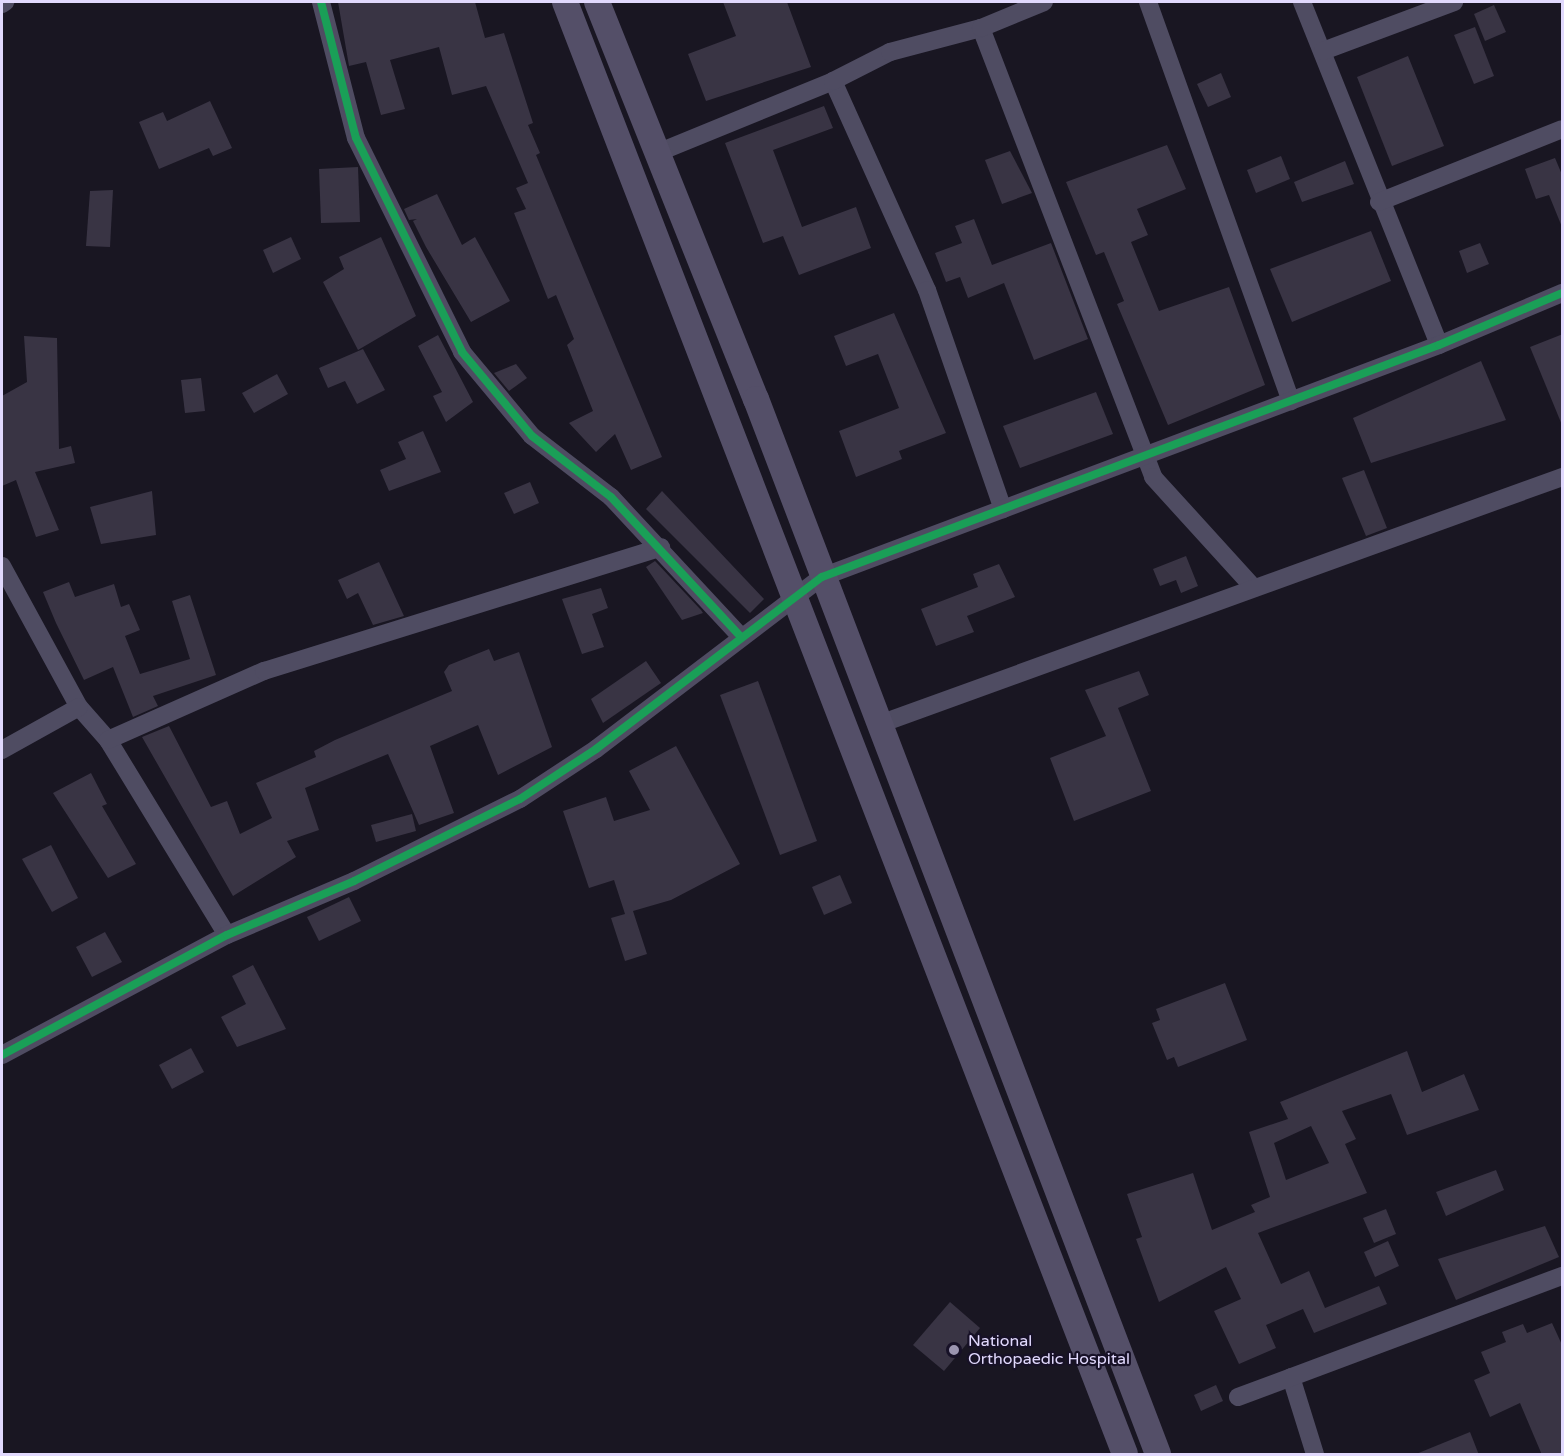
<!DOCTYPE html>
<style>
body{margin:0}
#map{position:relative;width:1564px;height:1456px;overflow:hidden;background:#191622;font-family:"Varela Round",sans-serif}
div>[style]{position:absolute}
[style*='--x']{left:calc(var(--x)*1px);top:calc(var(--y)*1px);width:calc(var(--w)*1px);rotate:calc(var(--a)*1deg)}
.building>*{inset:0;background:#393444}
.minor>*{height:18px;margin:-9px;padding:0 9px;transform-origin:9px;border-radius:9px;background:#4f4c62}
.secondary>*{height:26px;margin:-13px;padding:0 13px;transform-origin:13px;border-radius:13px;background:#544f68}
.cycleway>*{height:8px;margin:-4px;padding:0 4px;transform-origin:4px;border-radius:4px;background:#1a9f57}
.dots>*{width:16px;height:16px;translate:-50% -50%;box-sizing:border-box;border:3px solid #171127;border-radius:50%}
span{translate:-50% -50%;white-space:nowrap;text-align:center;line-height:1.15;-webkit-text-stroke:4.5px #171127;paint-order:stroke}
.poi-label{font-size:16px;color:#e1d9fd}
.left{translate:0 -50%;text-align:left}
.frame{position:absolute;inset:0;border:3px solid #e1d9fd;pointer-events:none}
</style>
<div id="map">
<div class="building">
<div style="clip-path:polygon(338px 2px,475px 2px,485px 38px,504px 33px,533px 123px,528px 125px,540px 153px,536px 155px,662px 457px,631px 470px,615px 434px,596px 452px,569px 423px,593px 411px,567px 345px,574px 339px,556px 295px,548px 299px,514px 213px,526px 209px,516px 188px,528px 183px,486px 86px,452px 95px,439px 47px,390px 60px,405px 109px,381px 115px,366px 62px,349px 66px)"></div>
<div style="clip-path:polygon(723px 2px,787px 2px,811px 67px,706px 101px,688px 54px,736px 36px)"></div>
<div style="clip-path:polygon(1494px 5px,1506px 32px,1485px 41px,1474px 14px)"></div>
<div style="clip-path:polygon(1475px 27px,1494px 76px,1474px 84px,1454px 35px)"></div>
<div style="clip-path:polygon(1408px 56px,1444px 146px,1392px 166px,1357px 77px)"></div>
<div style="clip-path:polygon(1221px 73px,1231px 97px,1208px 107px,1197px 84px)"></div>
<div style="clip-path:polygon(210px 101px,232px 148px,213px 156px,209px 148px,159px 169px,139px 122px,163px 112px,167px 121px)"></div>
<div style="clip-path:polygon(824px 106px,833px 128px,773px 150px,802px 227px,856px 207px,871px 248px,799px 275px,783px 236px,763px 243px,725px 143px)"></div>
<div style="clip-path:polygon(1167px 145px,1186px 189px,1137px 209px,1148px 235px,1131px 242px,1159px 311px,1229px 287px,1265px 385px,1168px 425px,1117px 304px,1124px 301px,1104px 252px,1096px 255px,1066px 182px)"></div>
<div style="clip-path:polygon(1010px 151px,1032px 193px,1002px 204px,985px 160px)"></div>
<div style="clip-path:polygon(1281px 156px,1290px 179px,1256px 193px,1247px 170px)"></div>
<div style="clip-path:polygon(1555px 158px,1563px 177px,1562px 227px,1549px 195px,1536px 199px,1525px 169px)"></div>
<div style="clip-path:polygon(1345px 161px,1354px 184px,1302px 202px,1294px 182px)"></div>
<div style="clip-path:polygon(358px 167px,360px 222px,321px 223px,319px 169px)"></div>
<div style="clip-path:polygon(113px 190px,110px 247px,86px 246px,90px 191px)"></div>
<div style="clip-path:polygon(437px 194px,462px 245px,475px 237px,510px 301px,471px 322px,426px 247px,413px 221px,417px 219px,409px 220px,404px 209px)"></div>
<div style="clip-path:polygon(974px 219px,992px 265px,1051px 243px,1088px 339px,1034px 360px,1004px 283px,968px 298px,960px 277px,946px 282px,935px 253px,962px 243px,955px 226px)"></div>
<div style="clip-path:polygon(1371px 231px,1391px 281px,1292px 322px,1270px 269px)"></div>
<div style="clip-path:polygon(291px 237px,301px 259px,273px 273px,263px 250px)"></div>
<div style="clip-path:polygon(381px 237px,416px 316px,358px 350px,323px 282px,344px 269px,339px 257px)"></div>
<div style="clip-path:polygon(1480px 243px,1489px 264px,1467px 273px,1459px 251px)"></div>
<div style="clip-path:polygon(894px 313px,946px 433px,899px 451px,902px 459px,856px 477px,839px 431px,899px 408px,878px 354px,846px 366px,834px 336px)"></div>
<div style="clip-path:polygon(1563px 334px,1563px 425px,1562px 425px,1530px 347px)"></div>
<div style="clip-path:polygon(438px 335px,473px 402px,446px 422px,433px 396px,442px 392px,418px 346px)"></div>
<div style="clip-path:polygon(24px 336px,57px 338px,59px 449px,71px 446px,75px 463px,35px 472px,59px 530px,36px 537px,16px 480px,2px 486px,2px 396px,27px 382px)"></div>
<div style="clip-path:polygon(363px 349px,385px 390px,357px 404px,345px 381px,328px 388px,319px 368px)"></div>
<div style="clip-path:polygon(1481px 361px,1506px 420px,1371px 463px,1353px 418px)"></div>
<div style="clip-path:polygon(516px 364px,527px 378px,509px 391px,494px 373px)"></div>
<div style="clip-path:polygon(277px 374px,288px 394px,254px 413px,242px 393px)"></div>
<div style="clip-path:polygon(201px 378px,205px 411px,185px 413px,181px 380px)"></div>
<div style="clip-path:polygon(1096px 392px,1113px 434px,1020px 468px,1003px 426px)"></div>
<div style="clip-path:polygon(423px 431px,441px 472px,389px 491px,380px 470px,406px 459px,398px 442px)"></div>
<div style="clip-path:polygon(1364px 470px,1387px 528px,1366px 536px,1342px 478px)"></div>
<div style="clip-path:polygon(530px 482px,539px 503px,514px 514px,504px 493px)"></div>
<div style="clip-path:polygon(152px 491px,156px 535px,101px 544px,90px 507px)"></div>
<div style="clip-path:polygon(662px 491px,764px 599px,750px 613px,646px 509px)"></div>
<div style="clip-path:polygon(1186px 556px,1198px 586px,1181px 593px,1176px 580px,1160px 586px,1153px 569px)"></div>
<div style="clip-path:polygon(655px 561px,701px 610px,703px 613px,682px 620px,646px 567px)"></div>
<div style="clip-path:polygon(379px 562px,404px 616px,373px 625px,358px 593px,347px 599px,338px 580px)"></div>
<div style="clip-path:polygon(999px 564px,1015px 597px,967px 616px,974px 632px,936px 646px,921px 609px,978px 587px,973px 574px)"></div>
<div style="clip-path:polygon(69px 582px,75px 597px,114px 584px,121px 607px,129px 604px,140px 630px,125px 636px,140px 674px,190px 659px,172px 601px,190px 595px,216px 675px,153px 696px,158px 706px,133px 717px,113px 667px,84px 680px,56px 623px,43px 592px)"></div>
<div style="clip-path:polygon(601px 588px,608px 608px,592px 614px,604px 647px,582px 654px,562px 599px)"></div>
<div style="clip-path:polygon(489px 649px,494px 661px,519px 652px,552px 747px,498px 775px,478px 725px,430px 746px,454px 813px,419px 825px,388px 754px,305px 788px,319px 830px,287px 841px,296px 857px,233px 896px,142px 737px,169px 726px,211px 807px,227px 801px,240px 834px,272px 818px,256px 783px,316px 757px,314px 751px,335px 740px,452px 691px,444px 672px,449px 665px)"></div>
<div style="clip-path:polygon(646px 661px,661px 683px,603px 723px,591px 699px)"></div>
<div style="clip-path:polygon(1139px 671px,1149px 695px,1118px 708px,1151px 791px,1074px 821px,1050px 758px,1106px 736px,1085px 690px)"></div>
<div style="clip-path:polygon(758px 681px,817px 841px,780px 855px,720px 695px)"></div>
<div style="clip-path:polygon(676px 746px,740px 864px,671px 900px,633px 911px,647px 954px,625px 961px,611px 918px,625px 914px,614px 880px,589px 888px,563px 811px,606px 797px,614px 821px,650px 810px,629px 771px)"></div>
<div style="clip-path:polygon(91px 773px,107px 804px,102px 806px,136px 864px,108px 878px,53px 793px)"></div>
<div style="clip-path:polygon(412px 814px,416px 831px,376px 842px,371px 825px)"></div>
<div style="clip-path:polygon(51px 845px,78px 898px,52px 912px,22px 859px)"></div>
<div style="clip-path:polygon(840px 875px,852px 903px,824px 915px,812px 887px)"></div>
<div style="clip-path:polygon(349px 897px,361px 921px,319px 941px,307px 917px)"></div>
<div style="clip-path:polygon(105px 932px,122px 962px,92px 977px,76px 947px)"></div>
<div style="clip-path:polygon(253px 965px,286px 1029px,237px 1047px,221px 1017px,246px 1004px,232px 976px)"></div>
<div style="clip-path:polygon(1225px 983px,1247px 1040px,1178px 1067px,1174px 1057px,1167px 1060px,1152px 1023px,1160px 1020px,1156px 1009px)"></div>
<div style="clip-path:polygon(191px 1048px,204px 1072px,172px 1089px,159px 1065px)"></div>
<div style="clip-path:polygon(evenodd,1407px 1051px,1422px 1092px,1464px 1074px,1479px 1110px,1407px 1135px,1391px 1094px,1342px 1111px,1356px 1139px,1345px 1144px,1367px 1193px,1258px 1233px,1281px 1284px,1309px 1271px,1325px 1308px,1379px 1286px,1387px 1304px,1314px 1333px,1303px 1309px,1266px 1325px,1276px 1348px,1239px 1364px,1214px 1311px,1241px 1299px,1226px 1267px,1159px 1302px,1136px 1239px,1142px 1237px,1127px 1194px,1193px 1173px,1212px 1230px,1255px 1212px,1251px 1205px,1270px 1197px,1249px 1132px,1288px 1119px,1280px 1102px,1407px 1051px,1311px 1126px,1329px 1163px,1286px 1180px,1274px 1143px,1311px 1126px)"></div>
<div style="clip-path:polygon(1496px 1170px,1504px 1190px,1446px 1216px,1436px 1192px)"></div>
<div style="clip-path:polygon(1386px 1209px,1396px 1234px,1374px 1243px,1363px 1218px)"></div>
<div style="clip-path:polygon(1545px 1226px,1559px 1257px,1456px 1300px,1438px 1259px)"></div>
<div style="clip-path:polygon(1388px 1241px,1399px 1266px,1375px 1277px,1364px 1252px)"></div>
<div style="clip-path:polygon(950px 1302px,980px 1328px,944px 1371px,913px 1345px)"></div>
<div style="clip-path:polygon(1552px 1323px,1563px 1347px,1563px 1455px,1542px 1455px,1520px 1403px,1490px 1417px,1474px 1380px,1490px 1373px,1481px 1352px,1506px 1342px,1502px 1332px,1523px 1324px,1527px 1333px)"></div>
<div style="clip-path:polygon(1216px 1385px,1223px 1401px,1201px 1411px,1194px 1395px)"></div>
<div style="clip-path:polygon(1470px 1432px,1479px 1455px,1416px 1455px,1416px 1454px)"></div>
</div>
<div class="minor">
<div style="--x:321;--y:2;--w:140;--a:75.6"></div>
<div style="--x:356;--y:138;--w:239;--a:63.6"></div>
<div style="--x:462;--y:352;--w:109;--a:50.2"></div>
<div style="--x:532;--y:436;--w:100;--a:37.7"></div>
<div style="--x:611;--y:497;--w:191;--a:47.1"></div>
<div style="--x:1148;--y:2;--w:424;--a:70.3"></div>
<div style="--x:1302;--y:2;--w:369;--a:68.2"></div>
<div style="--x:2;--y:4;--w:4;--a:-34"></div>
<div style="--x:981;--y:28;--w:481;--a:69"></div>
<div style="--x:1153;--y:477;--w:150;--a:47.7"></div>
<div style="--x:1323;--y:51;--w:140;--a:-20.5"></div>
<div style="--x:833;--y:81;--w:229;--a:65.8"></div>
<div style="--x:927;--y:290;--w:232;--a:70.9"></div>
<div style="--x:657;--y:153;--w:190;--a:-22.2"></div>
<div style="--x:833;--y:81;--w:64;--a:-27"></div>
<div style="--x:890;--y:52;--w:94;--a:-14.8"></div>
<div style="--x:981;--y:28;--w:68;--a:-22.4"></div>
<div style="--x:1379;--y:202;--w:197;--a:-21.7"></div>
<div style="--x:2;--y:566;--w:161;--a:61.4"></div>
<div style="--x:79;--y:707;--w:44;--a:48.7"></div>
<div style="--x:108;--y:740;--w:228;--a:58.6"></div>
<div style="--x:877;--y:725;--w:729;--a:-19.9"></div>
<div style="--x:108;--y:740;--w:171;--a:-23.9"></div>
<div style="--x:264;--y:671;--w:416;--a:-17.3"></div>
<div style="--x:2;--y:750;--w:88;--a:-29.2"></div>
<div style="--x:2;--y:1055;--w:255;--a:-28.1"></div>
<div style="--x:227;--y:935;--w:138;--a:-23"></div>
<div style="--x:354;--y:881;--w:185;--a:-26.3"></div>
<div style="--x:520;--y:799;--w:91;--a:-33.3"></div>
<div style="--x:596;--y:749;--w:284;--a:-37.3"></div>
<div style="--x:822;--y:577;--w:659;--a:-20.61"></div>
<div style="--x:1439;--y:345;--w:134;--a:-22.9"></div>
<div style="--x:1291;--y:1377;--w:81;--a:72.7"></div>
<div style="--x:1238;--y:1397;--w:346;--a:-20.5"></div>
</div>
<div class="secondary">
<div style="--x:565;--y:2;--w:1556;--a:68.91"></div>
<div style="--x:597;--y:2;--w:428;--a:68.2"></div>
<div style="--x:756;--y:399;--w:1129;--a:69.14"></div>
</div>
<div class="cycleway">
<div style="--x:321;--y:2;--w:140;--a:75.6"></div>
<div style="--x:356;--y:138;--w:239;--a:63.6"></div>
<div style="--x:462;--y:352;--w:109;--a:50.2"></div>
<div style="--x:532;--y:436;--w:100;--a:37.7"></div>
<div style="--x:611;--y:497;--w:191;--a:47.1"></div>
<div style="--x:2;--y:1055;--w:255;--a:-28.1"></div>
<div style="--x:227;--y:935;--w:138;--a:-23"></div>
<div style="--x:354;--y:881;--w:185;--a:-26.3"></div>
<div style="--x:520;--y:799;--w:91;--a:-33.3"></div>
<div style="--x:596;--y:749;--w:284;--a:-37.3"></div>
<div style="--x:822;--y:577;--w:659;--a:-20.61"></div>
<div style="--x:1439;--y:345;--w:134;--a:-22.9"></div>
</div>
<div class="dots">
<div style="left:954px;top:1350px;background:#9b95b0"></div>
</div>
<div class="poi-label">
<span class="left" style="left:968px;top:1350px">National<br>Orthopaedic Hospital</span>
</div>
<div class="frame"></div>
</div>
